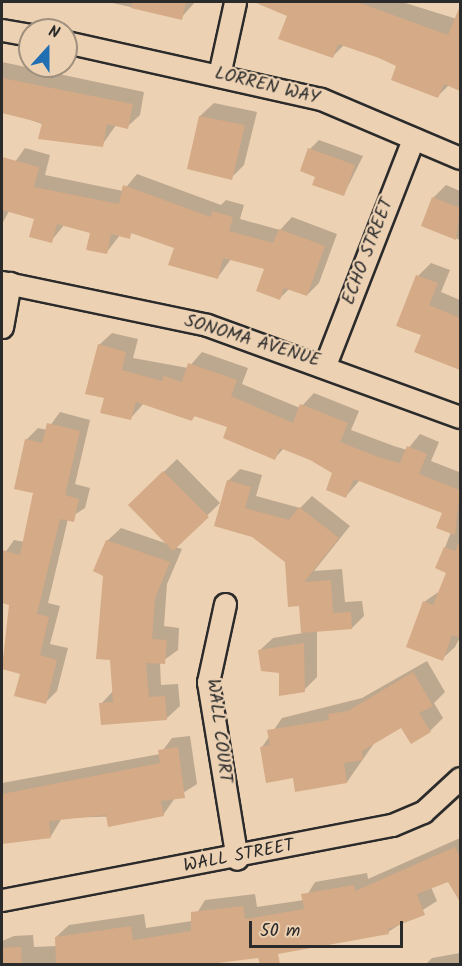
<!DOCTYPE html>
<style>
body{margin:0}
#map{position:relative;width:462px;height:966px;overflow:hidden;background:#ecd1b3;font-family:Kalam,sans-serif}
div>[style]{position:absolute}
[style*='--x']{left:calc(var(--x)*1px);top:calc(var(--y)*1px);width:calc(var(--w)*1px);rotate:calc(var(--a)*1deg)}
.shadow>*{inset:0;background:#0003}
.building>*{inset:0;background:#d5aa86}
.roads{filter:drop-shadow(2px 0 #2b2b2b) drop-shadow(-2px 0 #2b2b2b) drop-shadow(0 2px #2b2b2b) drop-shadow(0 -2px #2b2b2b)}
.street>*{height:21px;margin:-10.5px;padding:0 10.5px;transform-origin:10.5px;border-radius:10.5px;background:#ecd1b3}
span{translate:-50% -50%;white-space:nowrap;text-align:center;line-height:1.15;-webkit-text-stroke:4.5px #ecd1b3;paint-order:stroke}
.street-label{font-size:18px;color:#2b2b2b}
.frame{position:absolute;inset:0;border:3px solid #2b2b2b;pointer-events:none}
.north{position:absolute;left:18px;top:18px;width:60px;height:60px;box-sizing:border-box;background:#ecd1b3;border:2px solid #9f8f7d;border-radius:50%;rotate:21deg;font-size:16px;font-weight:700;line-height:24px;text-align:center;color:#2b2b2b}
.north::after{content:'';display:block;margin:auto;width:21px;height:27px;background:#1f6fb2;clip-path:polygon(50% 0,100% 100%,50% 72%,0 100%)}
.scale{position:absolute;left:249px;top:921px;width:154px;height:27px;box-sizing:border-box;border:3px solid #2b2b2b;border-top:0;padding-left:8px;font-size:18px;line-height:21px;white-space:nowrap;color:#2b2b2b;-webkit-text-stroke:4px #ecd1b3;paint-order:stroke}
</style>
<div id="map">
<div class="shadow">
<div style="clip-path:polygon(108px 2px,195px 2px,181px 18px)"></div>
<div style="clip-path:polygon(279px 2px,402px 2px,460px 20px,460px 89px,449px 85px,438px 96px,398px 65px,345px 44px,333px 56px,288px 15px,276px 11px)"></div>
<div style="clip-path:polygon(2px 62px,144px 92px,140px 115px,127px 127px,116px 125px,102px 145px,2px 110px)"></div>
<div style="clip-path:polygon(214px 103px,257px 112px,244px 165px,231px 178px,188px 168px,200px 116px)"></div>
<div style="clip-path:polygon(319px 140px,363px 156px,344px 194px,317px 176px,310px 149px)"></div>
<div style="clip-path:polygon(25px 148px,50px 155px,45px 175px,123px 191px,137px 174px,221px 205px,226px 200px,244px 205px,240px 219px,280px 230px,292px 217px,337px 234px,319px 283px,307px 295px,290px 288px,280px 298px,266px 268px,231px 259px,218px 277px,175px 247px,134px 233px,120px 235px,106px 253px,92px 232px,65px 224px,51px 241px,36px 218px,9px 211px,2px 224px,2px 169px,10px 169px)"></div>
<div style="clip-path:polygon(446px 185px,460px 191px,460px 240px,423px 225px,434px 197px)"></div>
<div style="clip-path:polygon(431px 263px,450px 270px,441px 292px,460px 300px,460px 368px,416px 351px,423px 335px,398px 325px,418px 276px)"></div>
<div style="clip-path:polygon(112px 333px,138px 339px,133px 358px,188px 368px,202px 352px,248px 368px,242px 384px,300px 408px,314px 393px,359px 411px,351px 430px,394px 446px,407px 450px,420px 434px,439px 442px,431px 461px,459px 472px,460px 468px,460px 637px,455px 647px,442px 659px,424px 602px,440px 591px,448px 572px,437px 568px,451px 532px,444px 512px,360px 480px,346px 496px,334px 472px,311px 459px,284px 448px,275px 458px,229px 426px,196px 415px,192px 419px,144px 403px,130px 419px,105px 397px,99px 345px)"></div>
<div style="clip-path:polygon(60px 412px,90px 420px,75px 484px,90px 488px,85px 508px,68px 519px,48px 603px,60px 606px,50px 644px,68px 648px,57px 691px,45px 703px,22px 673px,2px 667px,11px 604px,2px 602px,2px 557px,14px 540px,25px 542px,35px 492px,26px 440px,38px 428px,47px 430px)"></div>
<div style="clip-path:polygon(177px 459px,220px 503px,175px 547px,182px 549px,167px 584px,164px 626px,179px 628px,178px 650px,160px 663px,161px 685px,178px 684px,180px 706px,166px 719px,101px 704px,113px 691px,107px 541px,121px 528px,168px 544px,130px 505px)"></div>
<div style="clip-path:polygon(240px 469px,262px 475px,256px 496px,300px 508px,312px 496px,350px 526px,314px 571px,342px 569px,345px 602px,362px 601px,364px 616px,352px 628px,317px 630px,317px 677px,304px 690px,259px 651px,273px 638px,303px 633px,300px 604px,286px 562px,253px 535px,228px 481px)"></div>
<div style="clip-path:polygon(427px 661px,445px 692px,434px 703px,443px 718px,430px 731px,402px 726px,375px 742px,347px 782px,294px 777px,262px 747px,282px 718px,362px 698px)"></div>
<div style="clip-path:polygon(190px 736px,197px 784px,175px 798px,163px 815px,62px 818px,51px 836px,2px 843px,2px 783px,160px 754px,172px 738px)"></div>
<div style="clip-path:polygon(460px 838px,460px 899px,449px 880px,431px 887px,437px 901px,388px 932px,209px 964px,2px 964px,2px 941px,14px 936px,33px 935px,34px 947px,57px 946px,56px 937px,69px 925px,144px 914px,146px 928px,192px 921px,205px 900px,255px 894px,257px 907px,304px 900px,315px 882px,367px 873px,368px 879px)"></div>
<div style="clip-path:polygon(460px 953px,460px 964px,426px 964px,432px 958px)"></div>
</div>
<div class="building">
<div style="clip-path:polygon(132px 2px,186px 2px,182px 20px,131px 8px)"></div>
<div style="clip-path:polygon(254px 2px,357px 2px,448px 35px,460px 6px,460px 91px,444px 84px,438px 98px,391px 80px,396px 66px,379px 58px,338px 44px,333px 58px,278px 39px,287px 16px)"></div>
<div style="clip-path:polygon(2px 78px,133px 104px,128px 129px,107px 124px,103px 147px,38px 139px,42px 123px,2px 113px)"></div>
<div style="clip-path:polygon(199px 116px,245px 125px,232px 180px,187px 169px)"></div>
<div style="clip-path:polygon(308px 148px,355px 165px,344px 196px,312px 185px,315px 177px,300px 171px)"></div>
<div style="clip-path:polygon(2px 157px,39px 167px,34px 187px,119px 204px,123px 185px,211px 217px,212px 211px,233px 217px,229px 231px,273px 243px,279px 229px,325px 246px,307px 296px,284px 288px,280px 300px,256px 291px,264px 269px,223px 258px,218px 279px,168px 265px,174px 248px,131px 233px,130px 239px,111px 234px,107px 254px,86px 250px,90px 233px,57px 224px,52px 243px,29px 237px,34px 219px,2px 210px)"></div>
<div style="clip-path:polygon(432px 197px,460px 208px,456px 240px,421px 226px)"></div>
<div style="clip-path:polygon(416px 275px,438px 283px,429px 305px,460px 318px,460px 370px,414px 352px,421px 335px,396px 326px)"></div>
<div style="clip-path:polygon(98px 344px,126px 352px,122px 370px,162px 381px,164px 376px,182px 382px,188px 363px,237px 380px,231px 396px,293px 423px,300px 404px,328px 415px,348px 423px,340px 442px,381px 458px,400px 463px,407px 446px,427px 454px,419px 474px,460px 490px,455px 535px,436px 528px,442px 513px,354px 479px,346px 498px,326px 490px,332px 473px,310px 460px,280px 448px,275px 460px,223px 438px,227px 427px,194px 416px,192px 421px,136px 402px,131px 420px,100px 413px,104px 398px,85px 394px)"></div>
<div style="clip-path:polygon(47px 423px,80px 431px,65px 495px,79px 499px,74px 522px,60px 519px,37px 614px,49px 617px,40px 655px,57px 660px,46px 704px,14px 696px,20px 674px,2px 669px,9px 605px,2px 603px,2px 550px,20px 555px,33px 493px,14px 489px,25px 439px,42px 443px)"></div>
<div style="clip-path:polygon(163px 471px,209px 517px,173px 551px,128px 505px)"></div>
<div style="clip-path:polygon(227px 480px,251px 487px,245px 508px,289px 520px,299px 507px,339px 538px,304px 582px,331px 580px,333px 613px,351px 612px,352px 629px,301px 633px,299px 606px,288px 607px,285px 562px,252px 537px,214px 526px)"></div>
<div style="clip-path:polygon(460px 539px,460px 638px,452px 635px,443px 661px,406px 647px,423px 601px,433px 605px,446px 573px,435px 568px,444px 547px,455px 551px)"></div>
<div style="clip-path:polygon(106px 540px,170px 562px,155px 598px,152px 639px,167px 640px,165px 664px,146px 663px,149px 697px,165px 696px,167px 720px,101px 725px,99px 703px,113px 702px,110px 660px,96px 659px,103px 576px,93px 571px)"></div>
<div style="clip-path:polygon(304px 643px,305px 692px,279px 696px,279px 673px,261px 671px,258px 650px)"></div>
<div style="clip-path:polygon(413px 672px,433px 706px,419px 713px,431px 732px,411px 744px,401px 728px,362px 751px,363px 760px,344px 763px,347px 783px,295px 792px,293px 778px,266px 783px,260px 747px,270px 745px,267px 730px,329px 720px,328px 714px,348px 711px)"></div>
<div style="clip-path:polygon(178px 747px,185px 798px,161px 801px,164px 816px,108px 827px,106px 815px,49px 821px,51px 838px,2px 844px,2px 794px,160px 763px,158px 750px)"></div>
<div style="clip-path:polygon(455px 847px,460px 856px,460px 902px,448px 882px,417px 894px,425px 915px,388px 929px,389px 934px,278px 954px,280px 964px,260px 964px,258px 958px,210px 964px,56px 964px,55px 937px,131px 926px,133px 940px,191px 931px,191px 912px,243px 906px,245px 919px,304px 909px,301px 894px,354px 885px,355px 891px)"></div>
<div style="clip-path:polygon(21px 947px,22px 964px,2px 964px,2px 948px)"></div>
</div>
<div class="roads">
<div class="street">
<div style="--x:2;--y:30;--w:28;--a:10"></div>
<div style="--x:66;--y:42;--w:261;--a:12.6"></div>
<div style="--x:321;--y:99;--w:151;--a:23"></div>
<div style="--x:219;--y:75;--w:75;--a:-77.6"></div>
<div style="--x:2;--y:282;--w:209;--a:11.8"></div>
<div style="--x:207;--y:325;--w:269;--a:20"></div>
<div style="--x:2;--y:327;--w:45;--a:-79.7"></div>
<div style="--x:325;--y:365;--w:243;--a:-68.7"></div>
<div style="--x:225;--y:604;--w:80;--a:102.3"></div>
<div style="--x:208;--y:682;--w:179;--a:80.7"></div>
<div style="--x:2;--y:900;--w:397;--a:-10.9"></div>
<div style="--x:392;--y:825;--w:34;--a:-23"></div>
<div style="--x:423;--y:812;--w:50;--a:-42.6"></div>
</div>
</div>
<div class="street-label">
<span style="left:267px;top:87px;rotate:14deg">LORREN WAY</span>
<span style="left:369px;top:252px;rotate:-69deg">ECHO STREET</span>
<span style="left:252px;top:342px;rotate:17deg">SONOMA AVENUE</span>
<span style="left:218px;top:731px;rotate:83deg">WALL COURT</span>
<span style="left:239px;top:857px;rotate:-11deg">WALL STREET</span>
</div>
<div class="frame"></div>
<div class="north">N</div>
<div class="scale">50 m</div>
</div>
